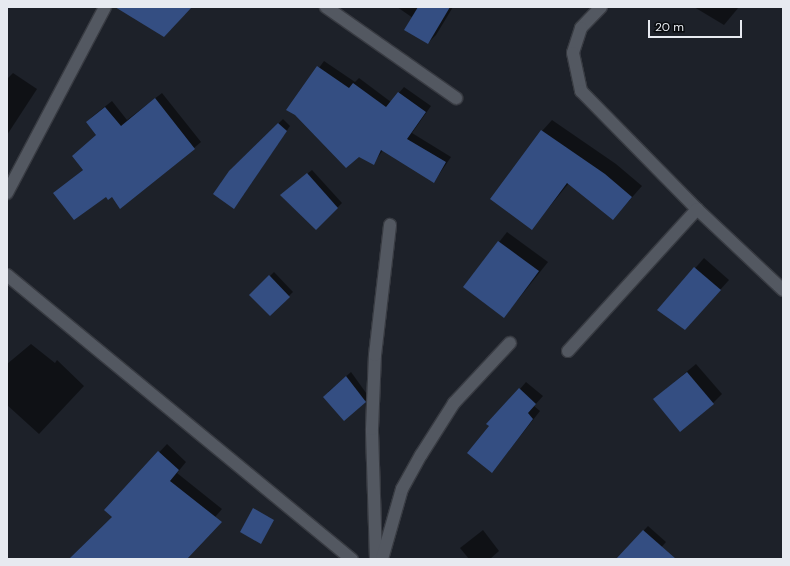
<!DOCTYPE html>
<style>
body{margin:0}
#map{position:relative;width:790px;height:566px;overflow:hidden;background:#1d2129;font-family:"DM Sans",sans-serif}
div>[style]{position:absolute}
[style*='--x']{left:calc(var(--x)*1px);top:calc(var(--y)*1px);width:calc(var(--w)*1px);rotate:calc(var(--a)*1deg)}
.shadow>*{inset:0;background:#0007}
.building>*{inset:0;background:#344e82}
.roads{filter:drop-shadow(1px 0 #383b42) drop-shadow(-1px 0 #383b42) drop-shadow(0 1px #383b42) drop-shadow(0 -1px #383b42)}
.minor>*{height:12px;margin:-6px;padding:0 6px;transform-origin:6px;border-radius:6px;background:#535861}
span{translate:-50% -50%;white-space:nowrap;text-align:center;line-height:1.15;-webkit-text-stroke:3px #090b0e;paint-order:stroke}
.frame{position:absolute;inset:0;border:8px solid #e7eaf0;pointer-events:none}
.scale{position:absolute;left:648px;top:20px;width:94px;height:18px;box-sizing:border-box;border:2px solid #e7eaf0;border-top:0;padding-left:5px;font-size:12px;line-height:14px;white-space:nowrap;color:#e7eaf0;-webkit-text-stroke:3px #090b0e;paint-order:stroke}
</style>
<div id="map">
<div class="shadow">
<div style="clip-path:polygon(397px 7px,453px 7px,436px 35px,428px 43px,413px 18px)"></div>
<div style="clip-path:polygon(694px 7px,739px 7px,724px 25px)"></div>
<div style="clip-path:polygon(324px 61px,355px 82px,359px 78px,391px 102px,404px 87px,431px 106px,412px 133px,451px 157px,434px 182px,383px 150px,373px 164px,288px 110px)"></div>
<div style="clip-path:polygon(13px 73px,37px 89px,7px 135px,7px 79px)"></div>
<div style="clip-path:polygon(162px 93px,201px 142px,194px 148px,120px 207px,112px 196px,55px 193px,84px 169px,73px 156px,97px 135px,87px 122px,93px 116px,112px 101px,127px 120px)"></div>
<div style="clip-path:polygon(283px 119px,290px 126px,238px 203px,230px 171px)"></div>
<div style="clip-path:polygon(552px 120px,616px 164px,642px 186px,613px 219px,569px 183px,532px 228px,542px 131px)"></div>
<div style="clip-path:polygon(312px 170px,342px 203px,316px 229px,281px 195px)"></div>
<div style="clip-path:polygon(507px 232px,548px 262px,504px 317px,464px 287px)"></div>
<div style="clip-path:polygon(704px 258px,729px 280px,685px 329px,659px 310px)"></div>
<div style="clip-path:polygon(274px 272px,293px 292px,270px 314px,251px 295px)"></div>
<div style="clip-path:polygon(31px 344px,55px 363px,57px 360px,84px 386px,39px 434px,7px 405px,7px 364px)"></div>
<div style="clip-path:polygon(696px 364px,722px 394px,713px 403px,654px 399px)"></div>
<div style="clip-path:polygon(351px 372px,369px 397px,365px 401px,328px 392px)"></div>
<div style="clip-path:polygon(526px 382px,543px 396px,534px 406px,540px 411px,492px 472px,520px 389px)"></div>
<div style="clip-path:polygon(167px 444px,186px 462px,177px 473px,222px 509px,179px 559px,70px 559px,113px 517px,105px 510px)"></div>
<div style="clip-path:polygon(648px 526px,666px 542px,651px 559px,626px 559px,621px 555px)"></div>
<div style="clip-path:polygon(483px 530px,499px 551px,490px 559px,469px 559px,460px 548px)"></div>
</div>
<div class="building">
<div style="clip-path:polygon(115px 7px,192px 7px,164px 37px)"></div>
<div style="clip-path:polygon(418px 7px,450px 7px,428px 44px,404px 30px)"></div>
<div style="clip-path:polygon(317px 66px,349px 88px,353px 83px,386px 107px,398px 92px,426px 112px,407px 139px,446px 162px,434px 183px,381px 150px,374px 165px,359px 157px,346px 168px,295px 115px,286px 110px)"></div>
<div style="clip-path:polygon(155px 98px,195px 149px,120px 209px,112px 197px,108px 200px,106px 197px,74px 220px,53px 193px,83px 170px,72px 156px,96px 135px,86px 122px,105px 107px,121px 126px)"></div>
<div style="clip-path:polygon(278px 123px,287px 131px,234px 209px,213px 194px,229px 171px)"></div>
<div style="clip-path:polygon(541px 130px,605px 174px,632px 197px,613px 220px,567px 183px,532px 230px,490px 199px)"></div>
<div style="clip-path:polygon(307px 173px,338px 208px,316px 230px,280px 195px)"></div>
<div style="clip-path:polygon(498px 241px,539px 271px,504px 318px,463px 287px)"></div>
<div style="clip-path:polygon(694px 267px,721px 290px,685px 330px,657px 310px)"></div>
<div style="clip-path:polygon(269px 275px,290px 297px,270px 316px,249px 295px)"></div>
<div style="clip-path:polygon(687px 372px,714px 404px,680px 432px,653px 399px)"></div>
<div style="clip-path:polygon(346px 376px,366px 402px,344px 421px,323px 397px)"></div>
<div style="clip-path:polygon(519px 388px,536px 404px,528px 413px,533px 419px,492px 473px,467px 453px,489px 426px,486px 424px)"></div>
<div style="clip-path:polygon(158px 451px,179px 470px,170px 481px,222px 522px,187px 559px,69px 559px,112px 517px,104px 510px)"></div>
<div style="clip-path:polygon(253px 508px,274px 520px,261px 544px,240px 532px)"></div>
<div style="clip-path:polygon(643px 530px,676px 559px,616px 559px)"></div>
</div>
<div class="roads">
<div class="minor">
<div style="--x:326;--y:7;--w:159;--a:35"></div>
<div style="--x:601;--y:7;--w:29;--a:134"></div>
<div style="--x:581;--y:28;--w:26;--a:108"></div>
<div style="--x:573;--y:53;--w:39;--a:78"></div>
<div style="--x:581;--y:91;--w:165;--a:45.5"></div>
<div style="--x:697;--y:209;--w:118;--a:43.3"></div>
<div style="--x:7;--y:193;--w:210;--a:-62.2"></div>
<div style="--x:7;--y:275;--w:447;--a:39.5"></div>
<div style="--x:568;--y:351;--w:192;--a:-47.7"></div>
<div style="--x:376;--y:559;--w:130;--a:-91.8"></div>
<div style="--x:372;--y:429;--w:74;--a:-87.7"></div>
<div style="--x:375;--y:355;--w:131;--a:-83.4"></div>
<div style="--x:382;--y:559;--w:73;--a:-74.1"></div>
<div style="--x:402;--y:489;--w:39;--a:-61"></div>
<div style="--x:421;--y:455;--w:62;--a:-57.6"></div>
<div style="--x:454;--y:403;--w:82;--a:-47"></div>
</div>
</div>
<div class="frame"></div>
<div class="scale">20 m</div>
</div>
